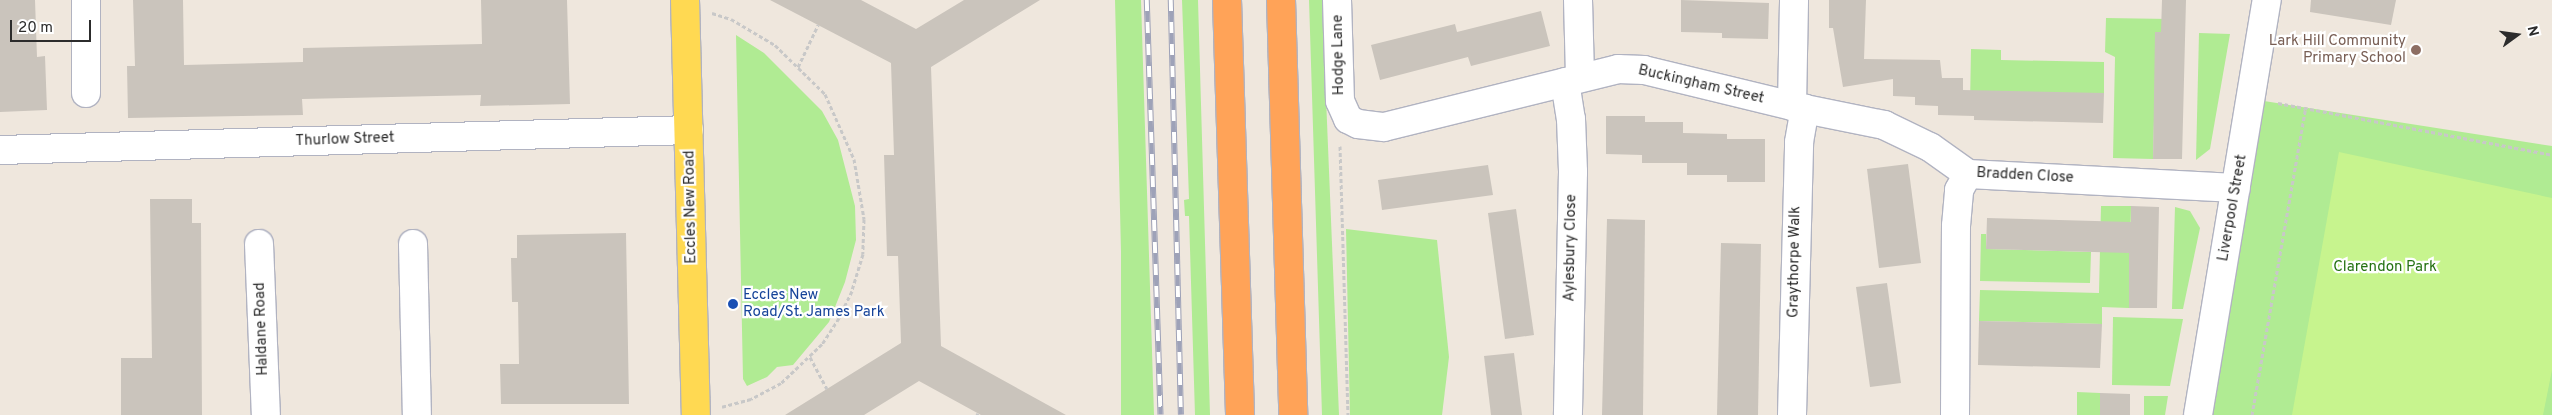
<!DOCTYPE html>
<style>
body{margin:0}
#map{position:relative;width:2552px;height:415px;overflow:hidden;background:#efe7dd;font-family:Overpass,sans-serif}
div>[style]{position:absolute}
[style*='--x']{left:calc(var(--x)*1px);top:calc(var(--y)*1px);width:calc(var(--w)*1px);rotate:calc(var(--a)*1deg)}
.green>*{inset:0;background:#b0eb93}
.pitch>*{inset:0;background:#c7f48e}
.building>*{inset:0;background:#cac4bc}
.path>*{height:3px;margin-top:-1.5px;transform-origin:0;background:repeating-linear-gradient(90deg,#c8c8c8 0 4px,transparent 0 6.5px)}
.roads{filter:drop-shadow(1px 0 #b1b3c1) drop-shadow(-1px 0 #b1b3c1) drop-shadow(0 1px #b1b3c1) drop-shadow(0 -1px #b1b3c1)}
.minor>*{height:28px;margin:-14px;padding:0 14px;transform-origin:14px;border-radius:14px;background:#fff}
.major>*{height:28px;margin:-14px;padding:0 14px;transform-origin:14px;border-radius:14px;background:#ffd952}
.highway>*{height:28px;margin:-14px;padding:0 14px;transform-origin:14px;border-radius:14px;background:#ffa358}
.rail>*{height:5.5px;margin-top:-2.75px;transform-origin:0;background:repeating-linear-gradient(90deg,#fff 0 11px,#9ea2b8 0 22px);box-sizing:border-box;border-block:1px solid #9ea2b8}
.dots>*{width:14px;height:14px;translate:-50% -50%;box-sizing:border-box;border:2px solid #fff;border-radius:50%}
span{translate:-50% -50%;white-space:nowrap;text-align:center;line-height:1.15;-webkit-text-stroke:4.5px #fff;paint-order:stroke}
.education-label{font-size:15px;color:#785e54}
.right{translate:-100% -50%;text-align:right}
.street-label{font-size:15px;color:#2c2c2c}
.park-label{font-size:15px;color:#257212}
.transit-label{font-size:15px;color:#164399}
.left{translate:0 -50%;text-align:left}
.north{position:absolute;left:2492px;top:10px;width:50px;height:50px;-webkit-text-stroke:4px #fff;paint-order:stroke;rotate:76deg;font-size:14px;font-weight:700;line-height:20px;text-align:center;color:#2c2c2c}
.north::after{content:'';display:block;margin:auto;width:18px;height:22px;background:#2c2c2c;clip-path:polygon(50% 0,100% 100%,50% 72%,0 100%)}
.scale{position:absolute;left:10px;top:20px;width:81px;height:22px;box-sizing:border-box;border:2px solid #2c2c2c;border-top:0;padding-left:6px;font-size:15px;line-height:18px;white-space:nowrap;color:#2c2c2c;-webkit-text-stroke:4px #fff;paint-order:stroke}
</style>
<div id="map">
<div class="green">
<div style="clip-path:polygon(1115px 0,1141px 0,1154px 415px,1121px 415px,1121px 252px)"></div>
<div style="clip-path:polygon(1182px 0,1198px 0,1210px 415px,1195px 415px,1189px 216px,1185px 216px,1184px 200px,1189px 199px)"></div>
<div style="clip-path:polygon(1309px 0,1322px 0,1339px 415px,1322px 415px)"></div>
<div style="clip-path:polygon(2106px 18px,2170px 19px,2155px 83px,2153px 159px,2113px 158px,2115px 57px,2105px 52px)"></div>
<div style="clip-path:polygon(2199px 33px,2230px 34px,2210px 149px,2196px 160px)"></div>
<div style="clip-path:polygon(736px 35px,764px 53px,822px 111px,838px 140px,855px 206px,856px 240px,845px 282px,829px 322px,793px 365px,777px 367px,767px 377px,747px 386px,743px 379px)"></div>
<div style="clip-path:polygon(1971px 49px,2001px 50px,2001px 60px,2104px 62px,2104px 93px,1970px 105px)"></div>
<div style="clip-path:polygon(2264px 101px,2552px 146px,2552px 415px,2212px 415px)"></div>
<div style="clip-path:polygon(2101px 206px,2131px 206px,2129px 308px,2102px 307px,2102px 324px,1979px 321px,1980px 290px,2099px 293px)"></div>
<div style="clip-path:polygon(2175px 207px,2190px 211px,2200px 228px,2183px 309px,2172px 309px)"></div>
<div style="clip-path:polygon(1346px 229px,1437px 240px,1449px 357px,1442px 415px,1350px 415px)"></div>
<div style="clip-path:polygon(1981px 234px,1986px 234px,1986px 249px,2091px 252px,2090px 283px,1980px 281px)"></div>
<div style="clip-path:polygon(2113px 317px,2183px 319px,2170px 386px,2112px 385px)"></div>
<div style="clip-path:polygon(2077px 392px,2100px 393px,2100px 415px,2077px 415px)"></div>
<div style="clip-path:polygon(2144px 396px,2168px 396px,2165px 415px,2144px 415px)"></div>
</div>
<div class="pitch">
<div style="clip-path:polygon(2339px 152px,2552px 198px,2552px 370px,2543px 415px,2292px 415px)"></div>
</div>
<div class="building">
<div style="clip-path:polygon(0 0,35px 0,37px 57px,45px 56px,47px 110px,0 112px)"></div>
<div style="clip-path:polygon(133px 0,183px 0,184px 65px,303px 62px,303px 48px,482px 44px,481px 0,567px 0,570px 104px,480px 106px,481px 95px,302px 99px,303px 115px,128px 118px,127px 66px,135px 66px)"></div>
<div style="clip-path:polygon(770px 0,861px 0,916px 29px,964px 0,1040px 0,931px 67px,941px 346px,1066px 415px,981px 415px,919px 381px,864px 415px,785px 415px,901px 343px,898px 256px,887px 256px,884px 155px,894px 155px,891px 63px)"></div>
<div style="clip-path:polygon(1681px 0,1769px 3px,1768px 39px,1722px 38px,1722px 33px,1681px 32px)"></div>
<div style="clip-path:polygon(1829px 0,1866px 0,1864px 59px,1940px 60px,1942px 78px,1963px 78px,1963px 90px,2104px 93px,2103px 123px,1974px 120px,1974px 116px,1938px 115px,1938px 106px,1915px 105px,1915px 97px,1893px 96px,1893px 79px,1843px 87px,1833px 28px,1829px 28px)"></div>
<div style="clip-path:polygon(2162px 0,2186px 0,2182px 159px,2153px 159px,2155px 32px,2161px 32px)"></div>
<div style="clip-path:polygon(2311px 0,2396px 0,2391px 25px,2310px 12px)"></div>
<div style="clip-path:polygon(1541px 11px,1550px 46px,1471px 66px,1468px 57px,1380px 80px,1371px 45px,1455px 24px,1457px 32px)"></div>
<div style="clip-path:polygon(1606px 116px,1645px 116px,1645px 122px,1683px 122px,1683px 133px,1727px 134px,1727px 139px,1765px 139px,1765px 182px,1727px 182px,1727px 175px,1687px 175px,1687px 163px,1642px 163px,1642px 155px,1606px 154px)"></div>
<div style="clip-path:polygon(1908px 164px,1921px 263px,1879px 268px,1867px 169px)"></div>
<div style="clip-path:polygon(1488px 165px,1493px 195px,1382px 210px,1378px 180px)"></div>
<div style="clip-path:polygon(150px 199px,192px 199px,192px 223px,201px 223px,202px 415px,121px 415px,121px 358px,152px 358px)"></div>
<div style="clip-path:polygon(2131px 206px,2159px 207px,2157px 308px,2129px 308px,2129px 253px,1986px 249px,1987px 218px,2131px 222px)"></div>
<div style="clip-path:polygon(1516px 209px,1534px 335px,1505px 339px,1488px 213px)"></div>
<div style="clip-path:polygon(1607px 219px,1645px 220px,1643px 415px,1602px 415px)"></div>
<div style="clip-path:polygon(626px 233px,629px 404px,501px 404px,500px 364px,519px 364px,518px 302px,512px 302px,511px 258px,517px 258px,517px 235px)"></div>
<div style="clip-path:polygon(1721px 243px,1761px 244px,1758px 415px,1717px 415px)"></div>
<div style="clip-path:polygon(1887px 283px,1901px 383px,1870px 387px,1856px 287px)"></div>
<div style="clip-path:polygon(1979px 321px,2102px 324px,2100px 368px,1978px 365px)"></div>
<div style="clip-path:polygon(1514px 353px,1522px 415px,1491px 415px,1484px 356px)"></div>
<div style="clip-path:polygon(2100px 393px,2130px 394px,2130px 415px,2100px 415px)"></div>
</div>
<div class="path">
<div style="--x:712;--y:13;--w:20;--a:18"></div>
<div style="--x:731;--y:19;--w:51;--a:30.6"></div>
<div style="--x:775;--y:45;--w:70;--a:44.4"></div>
<div style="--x:825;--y:94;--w:71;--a:66"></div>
<div style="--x:854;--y:159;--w:61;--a:80.5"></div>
<div style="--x:864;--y:219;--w:35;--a:92"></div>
<div style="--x:863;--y:254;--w:39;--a:107"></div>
<div style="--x:852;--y:291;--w:30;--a:116"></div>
<div style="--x:839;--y:318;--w:31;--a:123"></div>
<div style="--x:822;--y:344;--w:57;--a:136.4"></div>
<div style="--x:781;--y:383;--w:34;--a:152"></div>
<div style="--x:751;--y:399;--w:30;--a:165"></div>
<div style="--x:798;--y:67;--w:47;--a:-64.5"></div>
<div style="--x:2278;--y:103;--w:279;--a:10.7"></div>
<div style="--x:1340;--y:146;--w:269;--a:88.3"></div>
<div style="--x:810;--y:357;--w:36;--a:62"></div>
<div style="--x:977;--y:415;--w:2;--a:-63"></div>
<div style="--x:2252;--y:415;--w:313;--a:-80.1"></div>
</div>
<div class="roads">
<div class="minor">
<div style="--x:1337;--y:0;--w:101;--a:88.3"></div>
<div style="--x:1340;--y:101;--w:20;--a:66"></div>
<div style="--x:1348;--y:119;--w:11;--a:27"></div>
<div style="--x:1358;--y:124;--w:26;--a:7"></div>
<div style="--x:1384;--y:127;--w:241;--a:-13.9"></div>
<div style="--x:1618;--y:69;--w:26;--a:2"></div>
<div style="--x:1644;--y:70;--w:166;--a:13.6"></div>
<div style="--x:1805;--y:109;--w:81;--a:11.4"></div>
<div style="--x:1884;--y:125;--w:51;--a:25.6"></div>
<div style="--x:1930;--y:147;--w:47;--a:35.4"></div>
<div style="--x:1578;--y:0;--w:78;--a:88.5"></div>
<div style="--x:1565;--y:82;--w:37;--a:81"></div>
<div style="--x:1571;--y:119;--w:53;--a:87.8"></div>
<div style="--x:1573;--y:172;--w:243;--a:91.2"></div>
<div style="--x:86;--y:93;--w:93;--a:-90"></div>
<div style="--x:1792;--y:106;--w:106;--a:-88.9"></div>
<div style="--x:0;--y:150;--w:689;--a:-1.66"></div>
<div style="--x:259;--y:244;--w:171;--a:87.7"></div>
<div style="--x:413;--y:244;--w:171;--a:88.7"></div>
<div style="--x:1792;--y:415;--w:273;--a:-88.5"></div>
<div style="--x:1799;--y:142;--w:34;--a:-80"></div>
<div style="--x:1955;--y:415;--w:189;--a:-89.7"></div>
<div style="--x:1956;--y:226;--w:36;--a:-85"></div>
<div style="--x:1959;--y:190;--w:18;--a:-61"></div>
<div style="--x:1968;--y:174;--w:268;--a:3"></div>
<div style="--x:2198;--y:415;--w:421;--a:-80.6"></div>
</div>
<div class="major">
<div style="--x:685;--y:0;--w:415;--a:88.5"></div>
</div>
<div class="highway">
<div style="--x:1227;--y:0;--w:415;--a:88.2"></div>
<div style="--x:1281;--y:0;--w:415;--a:88.3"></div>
</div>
</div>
<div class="rail">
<div style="--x:1147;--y:0;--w:415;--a:88.1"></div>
<div style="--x:1171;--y:0;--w:415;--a:88.6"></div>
</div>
<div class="dots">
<div style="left:2416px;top:50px;background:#8d6e63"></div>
<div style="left:733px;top:304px;background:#1a4fb4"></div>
</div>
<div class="education-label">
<span class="right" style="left:2406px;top:50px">Lark Hill Community<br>Primary School</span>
</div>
<div class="street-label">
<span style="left:1339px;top:55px;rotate:-91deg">Hodge Lane</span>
<span style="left:1701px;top:85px;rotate:13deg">Buckingham Street</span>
<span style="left:345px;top:140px;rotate:-2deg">Thurlow Street</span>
<span style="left:2025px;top:176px;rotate:3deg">Bradden Close</span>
<span style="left:691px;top:207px;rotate:-91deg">Eccles New Road</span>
<span style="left:2233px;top:208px;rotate:-80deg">Liverpool Street</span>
<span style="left:1571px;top:248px;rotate:-89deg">Aylesbury Close</span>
<span style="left:1795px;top:262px;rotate:-89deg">Graythorpe Walk</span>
<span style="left:262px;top:329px;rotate:-92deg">Haldane Road</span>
</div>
<div class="park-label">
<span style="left:2385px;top:268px">Clarendon Park</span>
</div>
<div class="transit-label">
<span class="left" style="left:743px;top:304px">Eccles New<br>Road/St. James Park</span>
</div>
<div class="north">N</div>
<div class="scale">20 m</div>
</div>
